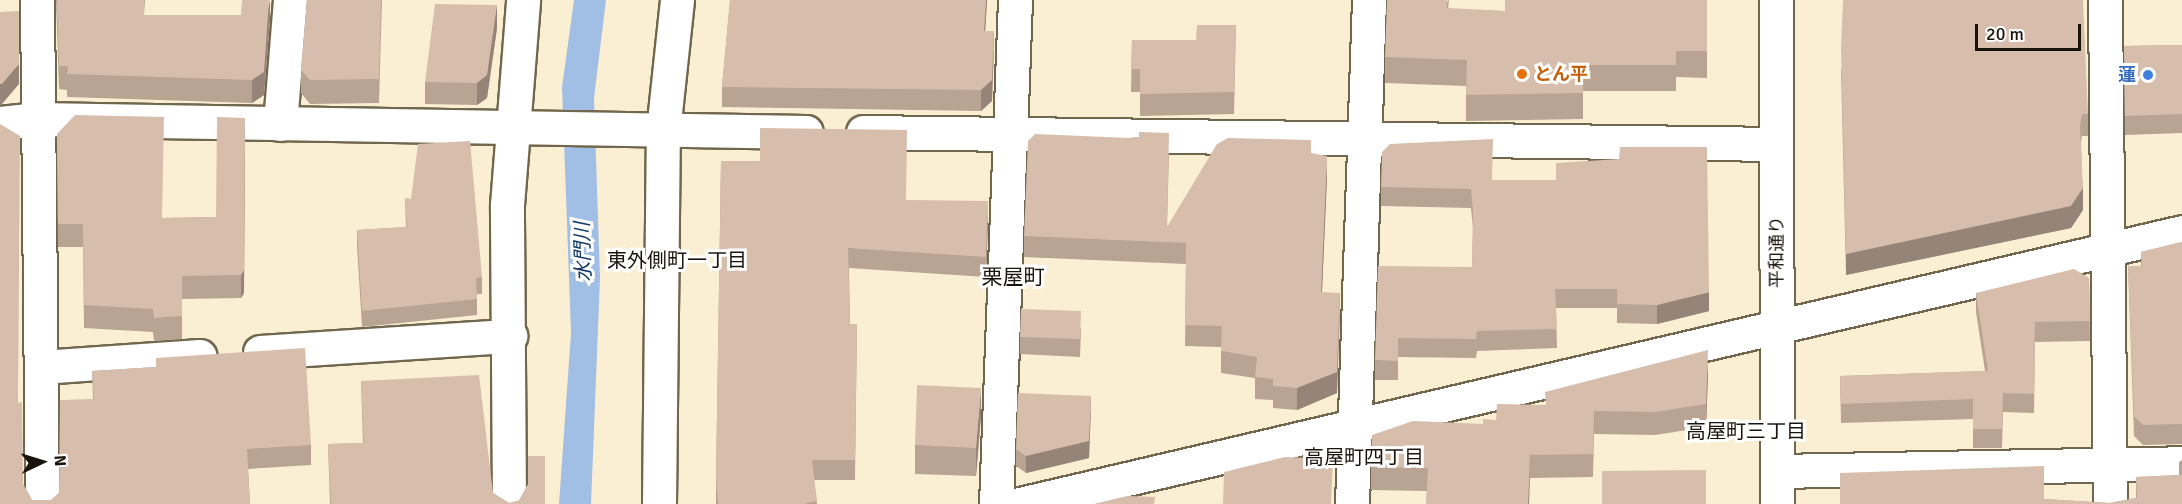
<!DOCTYPE html>
<meta charset="utf-8">
<style>
body{margin:0}
#map{position:relative;width:2182px;height:504px;overflow:hidden;background:#fbefd3;font-family:Signika,"Noto Sans JP",sans-serif}
div>[style]{position:absolute}
[style*='--x']{left:calc(var(--x)*1px);top:calc(var(--y)*1px);width:calc(var(--w)*1px);rotate:calc(var(--a)*1deg)}
.water>*{inset:0;background:#a1bfe4}
.roads{filter:drop-shadow(2px 0 #71674e) drop-shadow(-2px 0 #71674e) drop-shadow(0 2px #71674e) drop-shadow(0 -2px #71674e)}
.street>*{height:33px;margin:-16.5px;padding:0 16.5px;transform-origin:16.5px;border-radius:16.5px;background:#fff}
.secondary>*{height:33px;margin:-16.5px;padding:0 16.5px;transform-origin:16.5px;border-radius:16.5px;background:#fff}
.wall>*{inset:0;background:#b9a393}
.shaded-wall>*{inset:0;background:#968478}
.building>*{inset:0;background:#d7bdab}
.dots>*{width:16px;height:16px;translate:-50% -50%;box-sizing:border-box;border:3px solid #fff;border-radius:50%}
span{translate:-50% -50%;white-space:nowrap;text-align:center;line-height:1.15;-webkit-text-stroke:6px #fff;paint-order:stroke}
.food-label{font-size:18px;color:#c56008;font-weight:700}
.left{translate:0 -50%;text-align:left}
.shop-label{font-size:18px;color:#366cbe;font-weight:700}
.right{translate:-100% -50%;text-align:right}
.street-label{font-size:18px;color:#19140b}
.water-label{font-size:20px;color:#103967;font-style:italic}
.neighbourhood-label{font-size:20px;color:#19140b}
.quarter-label{font-size:21px;color:#19140b}
.north{position:absolute;left:12px;top:432px;width:60px;height:60px;-webkit-text-stroke:4px #fff;paint-order:stroke;rotate:86deg;font-size:16px;font-weight:700;line-height:24px;text-align:center;color:#19140b}
.north::after{content:'';display:block;margin:auto;width:21px;height:27px;background:#19140b;clip-path:polygon(50% 0,100% 100%,50% 72%,0 100%)}
.scale{position:absolute;left:1975px;top:24px;width:106px;height:27px;box-sizing:border-box;border:3px solid #19140b;border-top:0;padding-left:8px;font-size:18px;line-height:21px;white-space:nowrap;color:#19140b;-webkit-text-stroke:4px #fff;paint-order:stroke}
</style>
<div id="map">
<div class="water">
<div style="clip-path:polygon(574px 0,606px 0,594px 98px,600px 278px,591px 504px,559px 504px,571px 333px,562px 87px)"></div>
</div>
<div class="roads">
<div class="street">
<div style="--x:37;--y:0;--w:504;--a:89.43"></div>
<div style="--x:2105;--y:0;--w:504;--a:89.43"></div>
<div style="--x:0;--y:123;--w:38;--a:-6"></div>
<div style="--x:38;--y:119;--w:768;--a:0.97"></div>
<div style="--x:280;--y:124;--w:124;--a:-85.4"></div>
<div style="--x:863;--y:132;--w:913;--a:0.75"></div>
<div style="--x:260;--y:352;--w:251;--a:-3.7"></div>
<div style="--x:41;--y:367;--w:159;--a:-4"></div>
<div style="--x:1777;--y:471;--w:405;--a:-1.1"></div>
<div style="--x:509;--y:504;--w:299;--a:-90.4"></div>
<div style="--x:507;--y:205;--w:206;--a:-85.5"></div>
<div style="--x:996;--y:504;--w:504;--a:-87.84"></div>
<div style="--x:1020;--y:504;--w:1193;--a:-13.17"></div>
<div style="--x:1352;--y:504;--w:504;--a:-88.07"></div>
</div>
<div class="secondary">
<div style="--x:1776;--y:0;--w:504;--a:89.89"></div>
<div style="--x:659;--y:504;--w:373;--a:-89.4"></div>
<div style="--x:663;--y:131;--w:132;--a:-83.9"></div>
</div>
</div>
<div class="wall">
<div style="clip-path:polygon(56px 0,145px 0,144px 15px,270px 20px,264px 95px,252px 103px,67px 97px,67px 90px,59px 89px)"></div>
<div style="clip-path:polygon(307px 0,382px 0,379px 103px,310px 104px,301px 93px,301px 70px)"></div>
<div style="clip-path:polygon(730px 0,987px 0,985px 31px,994px 52px,992px 101px,981px 111px,722px 107px,722px 87px)"></div>
<div style="clip-path:polygon(1449px 0,1448px 9px,1505px 11px,1707px 0,1707px 78px,1676px 77px,1676px 91px,1583px 91px,1583px 119px,1466px 121px,1466px 86px,1385px 83px,1385px 57px)"></div>
<div style="clip-path:polygon(1236px 25px,1234px 114px,1140px 116px,1140px 92px,1131px 92px,1132px 40px,1196px 40px)"></div>
<div style="clip-path:polygon(497px 28px,487px 98px,477px 105px,425px 104px,425px 82px)"></div>
<div style="clip-path:polygon(2182px 45px,2182px 133px,2125px 135px,2124px 46px)"></div>
<div style="clip-path:polygon(1841px 69px,2088px 114px,2088px 136px,2082px 136px,2081px 143px,2083px 210px,2071px 228px,1846px 275px)"></div>
<div style="clip-path:polygon(245px 118px,244px 293px,241px 298px,182px 299px,182px 339px,154px 341px,153px 332px,84px 328px,83px 247px,58px 247px,57px 134px,162px 218px,216px 217px)"></div>
<div style="clip-path:polygon(1139px 137px,1169px 154px,1167px 226px,1311px 153px,1327px 177px,1322px 292px,1340px 315px,1337px 393px,1297px 410px,1273px 408px,1273px 400px,1255px 399px,1255px 378px,1221px 373px,1221px 347px,1185px 346px,1186px 264px,1024px 257px,1024px 236px,1129px 138px)"></div>
<div style="clip-path:polygon(721px 161px,906px 200px,988px 222px,986px 277px,849px 268px,850px 324px,857px 324px,855px 480px,814px 480px,817px 504px,716px 504px,716px 477px)"></div>
<div style="clip-path:polygon(1493px 180px,1709px 311px,1657px 324px,1617px 323px,1617px 308px,1556px 308px,1557px 348px,1477px 351px,1476px 358px,1398px 357px,1398px 380px,1375px 380px,1375px 360px,1472px 267px,1473px 229px,1471px 208px,1381px 206px,1381px 187px)"></div>
<div style="clip-path:polygon(405px 198px,482px 277px,482px 294px,477px 294px,477px 315px,362px 327px,357px 246px,357px 230px,406px 227px)"></div>
<div style="clip-path:polygon(2182px 242px,2182px 444px,2143px 445px,2134px 436px,2128px 266px,2141px 266px,2141px 252px)"></div>
<div style="clip-path:polygon(2089px 278px,2090px 341px,2035px 342px,2034px 413px,2003px 412px,2002px 448px,1973px 448px,1973px 419px,1841px 423px,1840px 376px,1985px 371px,1976px 312px,1976px 293px)"></div>
<div style="clip-path:polygon(1081px 328px,1080px 357px,1020px 354px,1020px 337px)"></div>
<div style="clip-path:polygon(156px 358px,311px 445px,311px 465px,248px 469px,250px 504px,0 504px,18px 403px,23px 484px,32px 500px,51px 500px,59px 493px,93px 399px,92px 371px,156px 367px)"></div>
<div style="clip-path:polygon(1708px 374px,1706px 427px,1655px 435px,1594px 434px,1593px 477px,1530px 478px,1529px 504px,1426px 504px,1427px 491px,1371px 490px,1371px 467px,1483px 424px,1545px 405px)"></div>
<div style="clip-path:polygon(361px 381px,493px 493px,509px 503px,545px 504px,330px 504px,328px 444px,363px 443px)"></div>
<div style="clip-path:polygon(1091px 413px,1089px 458px,1026px 473px,1016px 466px,1016px 449px)"></div>
<div style="clip-path:polygon(981px 416px,976px 476px,915px 474px,915px 445px)"></div>
<div style="clip-path:polygon(2182px 460px,2182px 504px,1840px 504px,2044px 499px,2110px 503px,2136px 498px,2136px 477px,2179px 475px,2179px 462px)"></div>
</div>
<div class="shaded-wall">
<div style="clip-path:polygon(270px 0,270px 20px,264px 95px,252px 103px,252px 80px)"></div>
<div style="clip-path:polygon(986px 0,987px 0,984px 52px,984px 31px)"></div>
<div style="clip-path:polygon(497px 5px,497px 28px,487px 98px,477px 105px,477px 83px)"></div>
<div style="clip-path:polygon(994px 31px,992px 101px,981px 111px,981px 90px)"></div>
<div style="clip-path:polygon(19px 64px,19px 84px,2px 104px,0 105px,0 84px)"></div>
<div style="clip-path:polygon(245px 118px,244px 293px,241px 298px,241px 275px)"></div>
<div style="clip-path:polygon(1327px 156px,1327px 177px,1321px 314px,1321px 292px)"></div>
<div style="clip-path:polygon(2083px 188px,2083px 210px,2071px 228px,1846px 275px,1846px 254px)"></div>
<div style="clip-path:polygon(988px 201px,988px 222px,986px 277px,986px 257px)"></div>
<div style="clip-path:polygon(1709px 292px,1709px 311px,1657px 324px,1657px 305px)"></div>
<div style="clip-path:polygon(1340px 293px,1337px 393px,1297px 410px,1297px 388px)"></div>
<div style="clip-path:polygon(1708px 350px,1708px 374px,1706px 427px,1706px 404px)"></div>
<div style="clip-path:polygon(981px 388px,981px 416px,976px 476px,976px 448px)"></div>
<div style="clip-path:polygon(1091px 396px,1089px 458px,1026px 473px,1026px 456px)"></div>
<div style="clip-path:polygon(1530px 455px,1529px 504px,1528px 504px)"></div>
</div>
<div class="building">
<div style="clip-path:polygon(57px 0,144px 0,144px 15px,241px 15px,242px 0,269px 0,264px 72px,252px 80px,67px 74px,68px 66px,59px 66px)"></div>
<div style="clip-path:polygon(307px 0,381px 0,379px 79px,310px 80px,301px 70px)"></div>
<div style="clip-path:polygon(730px 0,986px 0,984px 31px,994px 31px,992px 80px,981px 90px,722px 87px)"></div>
<div style="clip-path:polygon(1387px 0,1447px 0,1447px 8px,1505px 11px,1505px 0,1707px 0,1707px 51px,1676px 51px,1676px 65px,1583px 65px,1583px 93px,1466px 95px,1467px 60px,1385px 57px)"></div>
<div style="clip-path:polygon(1843px 0,2083px 0,2088px 114px,2082px 114px,2080px 127px,2083px 188px,2071px 206px,1846px 254px,1841px 47px)"></div>
<div style="clip-path:polygon(435px 4px,497px 5px,487px 75px,477px 83px,425px 82px)"></div>
<div style="clip-path:polygon(19px 11px,19px 64px,2px 84px,0 84px,0 12px)"></div>
<div style="clip-path:polygon(1197px 25px,1236px 25px,1234px 92px,1140px 94px,1140px 69px,1131px 69px,1132px 40px,1196px 40px)"></div>
<div style="clip-path:polygon(2182px 45px,2182px 114px,2125px 116px,2124px 46px)"></div>
<div style="clip-path:polygon(75px 115px,164px 117px,162px 218px,216px 217px,217px 117px,245px 118px,244px 270px,241px 275px,182px 276px,182px 316px,154px 318px,153px 309px,84px 305px,83px 224px,58px 224px,57px 134px)"></div>
<div style="clip-path:polygon(0 124px,20px 136px,18px 403px,22px 402px,23px 484px,32px 500px,51px 500px,59px 493px,60px 400px,94px 399px,92px 371px,156px 367px,156px 358px,305px 348px,311px 445px,247px 449px,250px 504px,0 504px)"></div>
<div style="clip-path:polygon(760px 128px,907px 130px,906px 200px,988px 201px,986px 257px,848px 248px,850px 324px,857px 324px,855px 460px,812px 460px,817px 501px,803px 504px,718px 504px,716px 477px,721px 161px,760px 161px)"></div>
<div style="clip-path:polygon(1139px 132px,1169px 133px,1167px 227px,1217px 144px,1228px 138px,1311px 140px,1311px 153px,1327px 156px,1321px 292px,1340px 293px,1337px 372px,1297px 388px,1273px 386px,1273px 379px,1255px 377px,1257px 357px,1221px 351px,1222px 326px,1185px 325px,1186px 243px,1024px 236px,1028px 141px,1035px 134px,1129px 138px,1139px 137px)"></div>
<div style="clip-path:polygon(1493px 139px,1492px 180px,1556px 180px,1556px 163px,1619px 159px,1620px 147px,1707px 147px,1709px 292px,1657px 305px,1617px 304px,1617px 289px,1555px 289px,1557px 329px,1477px 331px,1476px 339px,1398px 338px,1398px 361px,1375px 360px,1378px 266px,1472px 267px,1473px 211px,1471px 189px,1381px 187px,1382px 152px,1390px 144px)"></div>
<div style="clip-path:polygon(470px 141px,482px 277px,476px 278px,477px 299px,362px 311px,357px 230px,407px 227px,405px 198px,411px 199px,418px 144px)"></div>
<div style="clip-path:polygon(2182px 242px,2182px 424px,2143px 425px,2134px 416px,2128px 266px,2142px 266px,2141px 252px)"></div>
<div style="clip-path:polygon(2074px 269px,2089px 278px,2090px 321px,2035px 322px,2034px 394px,2003px 393px,2002px 429px,1973px 429px,1973px 399px,1841px 404px,1840px 376px,1988px 371px,1976px 293px)"></div>
<div style="clip-path:polygon(1021px 309px,1081px 311px,1080px 339px,1020px 337px)"></div>
<div style="clip-path:polygon(1708px 350px,1706px 404px,1655px 412px,1594px 411px,1593px 454px,1530px 455px,1528px 504px,1426px 504px,1428px 468px,1371px 467px,1372px 435px,1413px 421px,1483px 424px,1483px 419px,1496px 420px,1497px 404px,1546px 405px,1545px 392px)"></div>
<div style="clip-path:polygon(479px 375px,493px 493px,509px 503px,519px 500px,528px 484px,528px 456px,545px 456px,545px 504px,331px 504px,328px 444px,364px 443px,361px 381px)"></div>
<div style="clip-path:polygon(917px 385px,981px 388px,976px 448px,915px 445px)"></div>
<div style="clip-path:polygon(1018px 393px,1091px 396px,1089px 441px,1026px 456px,1016px 449px)"></div>
<div style="clip-path:polygon(1285px 457px,1333px 459px,1331px 504px,1223px 504px,1224px 472px)"></div>
<div style="clip-path:polygon(2044px 466px,2044px 499px,2110px 503px,2137px 498px,2136px 477px,2182px 475px,2182px 504px,1840px 504px,1840px 473px)"></div>
<div style="clip-path:polygon(1706px 470px,1706px 504px,1602px 504px,1602px 471px)"></div>
<div style="clip-path:polygon(1127px 496px,1155px 497px,1154px 504px,1094px 504px)"></div>
</div>
<div class="dots">
<div style="left:1522px;top:74px;background:#e8710a"></div>
<div style="left:2148px;top:75px;background:#3f7fe0"></div>
</div>
<div class="food-label">
<span class="left" style="left:1534px;top:74px">とん平</span>
</div>
<div class="shop-label">
<span class="right" style="left:2136px;top:75px">蓮</span>
</div>
<div class="street-label">
<span style="left:1777px;top:252px;rotate:-90deg">平和通り</span>
</div>
<div class="water-label">
<span style="left:583px;top:252px;rotate:-92deg">水門川</span>
</div>
<div class="neighbourhood-label">
<span style="left:677px;top:260px">東外側町一丁目</span>
<span style="left:1746px;top:431px">高屋町三丁目</span>
<span style="left:1364px;top:457px">高屋町四丁目</span>
</div>
<div class="quarter-label">
<span style="left:1013px;top:277px">栗屋町</span>
</div>
<div class="north">N</div>
<div class="scale">20 m</div>
</div>
